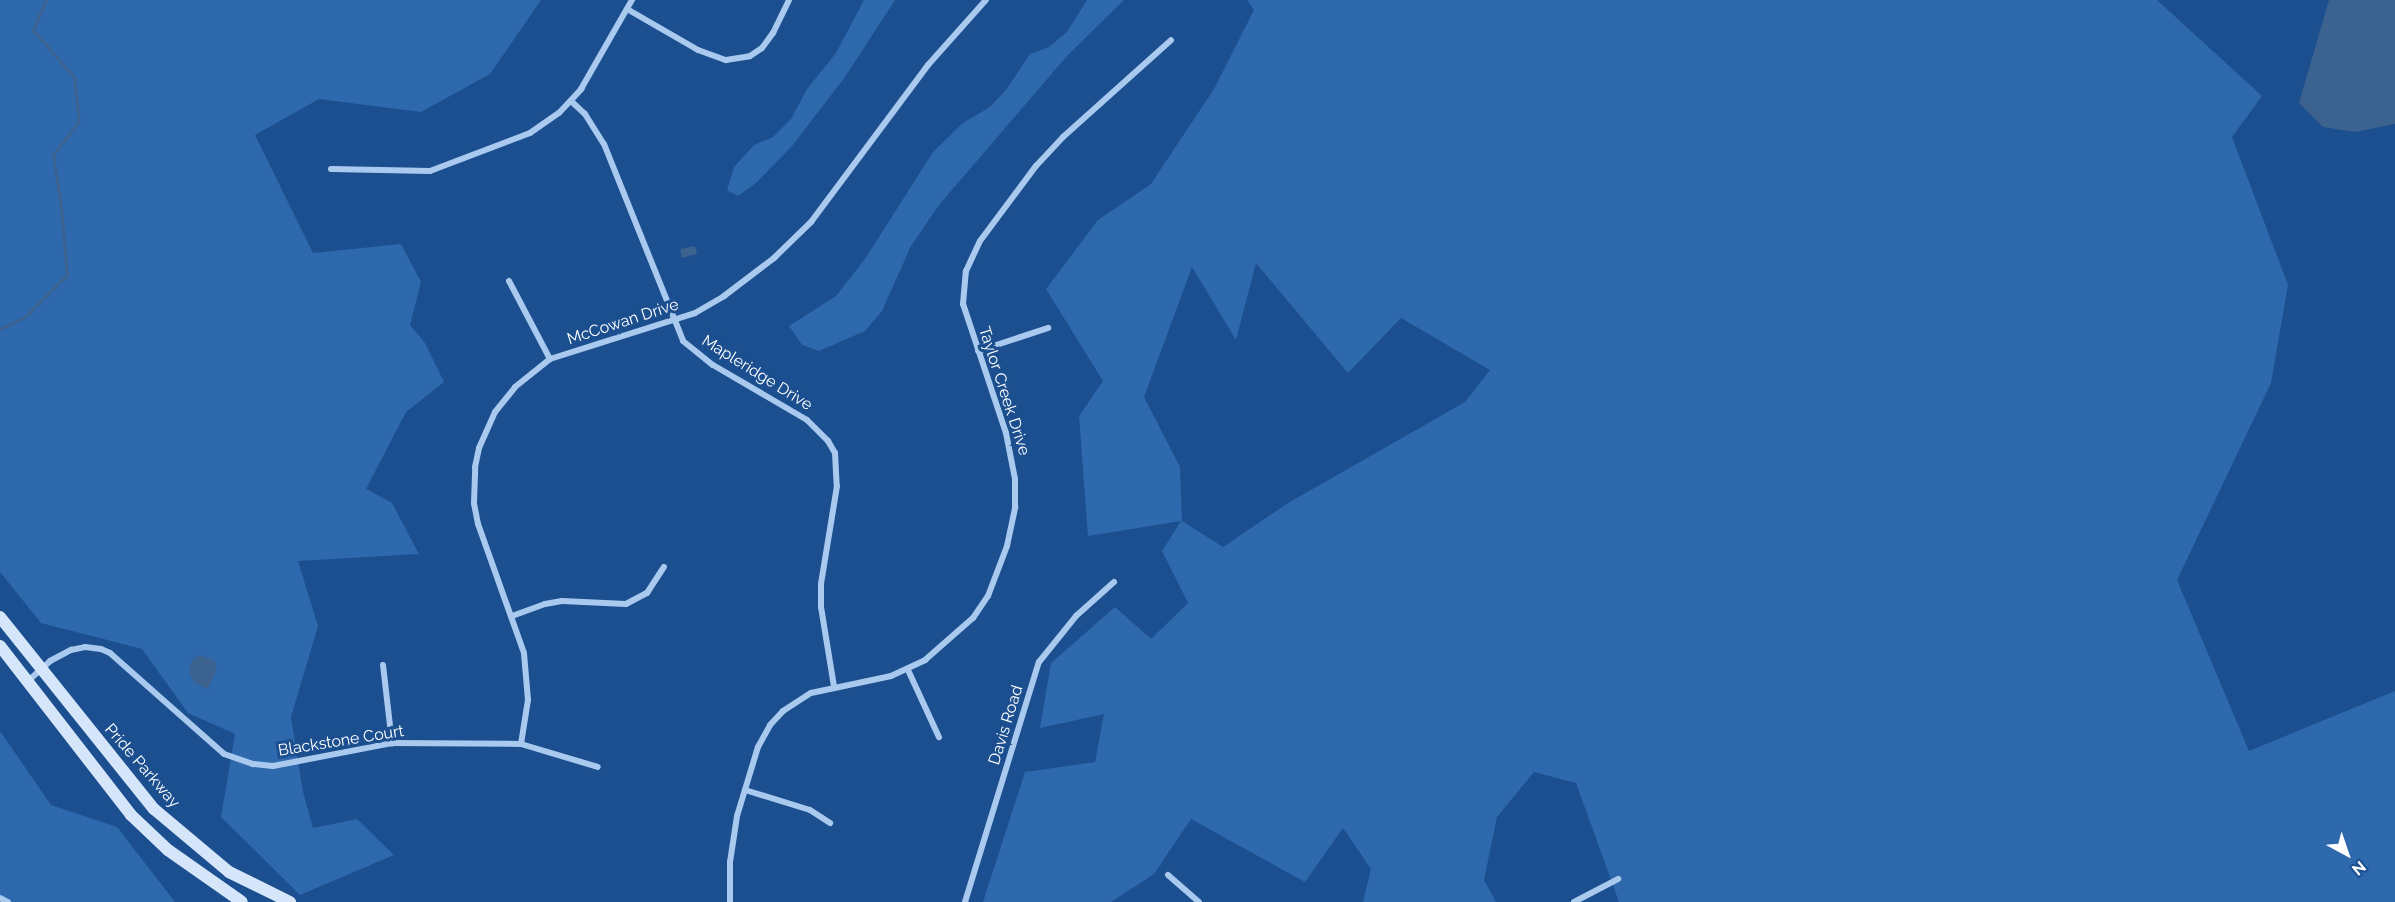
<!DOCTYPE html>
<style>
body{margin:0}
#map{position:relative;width:2395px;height:902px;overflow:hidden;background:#1b4f8f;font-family:Raleway,sans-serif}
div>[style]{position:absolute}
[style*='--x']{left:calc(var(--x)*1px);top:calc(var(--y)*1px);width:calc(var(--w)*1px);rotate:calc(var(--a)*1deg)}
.green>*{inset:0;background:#2e69ad}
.water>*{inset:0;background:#3c6290}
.stream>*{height:3px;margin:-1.5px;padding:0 1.5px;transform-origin:1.5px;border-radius:1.5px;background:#3c6290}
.minor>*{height:6px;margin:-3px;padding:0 3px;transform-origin:3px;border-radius:3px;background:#a9c9ee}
.secondary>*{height:12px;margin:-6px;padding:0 6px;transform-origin:6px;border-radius:6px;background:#d6e6fa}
span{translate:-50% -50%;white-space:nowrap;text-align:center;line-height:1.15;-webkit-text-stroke:6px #1b4f8f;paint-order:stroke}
.street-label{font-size:16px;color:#fff}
.north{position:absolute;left:2317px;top:824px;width:60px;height:60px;-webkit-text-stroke:4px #1b4f8f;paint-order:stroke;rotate:140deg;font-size:16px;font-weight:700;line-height:24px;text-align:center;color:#fff}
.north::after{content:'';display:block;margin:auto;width:21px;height:27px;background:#fff;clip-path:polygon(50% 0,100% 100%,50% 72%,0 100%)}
</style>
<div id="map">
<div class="green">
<div style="clip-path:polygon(0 0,541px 0,490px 74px,421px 112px,319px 99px,255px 135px,313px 253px,401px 244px,421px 282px,410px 325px,425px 343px,444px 382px,406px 412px,366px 489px,392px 503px,419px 554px,298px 561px,318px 626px,291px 717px,303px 792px,313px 828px,357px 819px,394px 855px,300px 895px,221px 817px,235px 734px,188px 713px,142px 649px,41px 623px,0 572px)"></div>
<div style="clip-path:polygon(864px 0,895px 0,845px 77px,792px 146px,756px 183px,738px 196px,727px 190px,734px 167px,754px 145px,773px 137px,791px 119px,807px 89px,836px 53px)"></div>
<div style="clip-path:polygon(1087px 0,1124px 0,1067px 56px,939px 205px,911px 246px,882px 311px,865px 331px,819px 351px,802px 345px,789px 326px,836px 296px,865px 259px,933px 152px,963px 123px,990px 107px,1006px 90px,1030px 54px,1049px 47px,1067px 32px)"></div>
<div style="clip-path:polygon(evenodd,1247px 0,2157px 0,2262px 96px,2232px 137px,2288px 285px,2271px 383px,2177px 580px,2249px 751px,2395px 691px,2395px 902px,1619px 902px,1576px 783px,1534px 772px,1497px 817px,1484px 880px,1496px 902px,1363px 902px,1371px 869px,1343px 828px,1305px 882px,1191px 819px,1154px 874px,1111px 902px,983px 902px,1025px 772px,1095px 762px,1104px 714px,1040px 728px,1051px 663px,1115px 607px,1151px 639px,1188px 603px,1162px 551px,1181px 521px,1088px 536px,1079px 416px,1103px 381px,1046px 289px,1098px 220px,1151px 184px,1214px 89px,1254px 10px,1247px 0,1256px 263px,1348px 373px,1401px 318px,1490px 370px,1465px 402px,1288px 503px,1223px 547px,1182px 521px,1180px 467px,1144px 397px,1192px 267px,1236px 340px,1256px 263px)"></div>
<div style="clip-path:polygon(0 731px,51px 805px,117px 827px,175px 902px,0 902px)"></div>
</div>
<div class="water">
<div style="clip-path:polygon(2329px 0,2395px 0,2395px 124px,2355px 132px,2323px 127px,2299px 103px)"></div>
<div style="clip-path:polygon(695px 246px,697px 254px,682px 258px,680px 249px)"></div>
<div style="clip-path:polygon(199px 655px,214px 660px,217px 669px,208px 689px,195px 683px,189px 673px,191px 662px)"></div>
</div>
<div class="stream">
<div style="--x:0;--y:329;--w:28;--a:-26"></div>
<div style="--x:25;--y:317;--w:59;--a:-45"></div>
<div style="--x:67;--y:275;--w:68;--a:-95"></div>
<div style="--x:61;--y:207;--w:53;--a:-98.7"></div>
<div style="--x:53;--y:155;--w:43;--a:-52.6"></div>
<div style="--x:79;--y:121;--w:44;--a:-96.5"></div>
<div style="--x:74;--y:77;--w:62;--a:-131.1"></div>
<div style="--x:33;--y:30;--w:33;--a:-67"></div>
</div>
<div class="minor">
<div style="--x:627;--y:9;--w:82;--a:30"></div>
<div style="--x:698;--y:50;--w:30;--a:20"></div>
<div style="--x:726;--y:60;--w:24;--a:-9"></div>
<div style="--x:750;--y:56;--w:14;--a:-34"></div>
<div style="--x:762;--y:48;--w:19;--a:-54"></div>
<div style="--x:773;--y:33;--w:37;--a:-64"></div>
<div style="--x:571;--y:101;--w:19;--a:43"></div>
<div style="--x:585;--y:114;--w:36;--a:58"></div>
<div style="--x:604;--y:144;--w:212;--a:68.1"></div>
<div style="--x:683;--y:341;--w:38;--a:39"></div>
<div style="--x:713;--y:365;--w:109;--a:30.3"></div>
<div style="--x:807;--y:420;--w:30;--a:45"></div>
<div style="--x:828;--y:441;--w:14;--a:60"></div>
<div style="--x:835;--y:453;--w:33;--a:87"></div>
<div style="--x:837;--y:486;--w:99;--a:99.3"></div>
<div style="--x:821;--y:584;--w:23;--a:90"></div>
<div style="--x:821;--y:607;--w:80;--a:80.7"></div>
<div style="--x:331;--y:169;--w:99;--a:1.2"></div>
<div style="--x:430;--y:171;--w:107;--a:-20.8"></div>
<div style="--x:530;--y:133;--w:35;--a:-35"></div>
<div style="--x:559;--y:113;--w:33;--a:-47"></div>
<div style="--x:581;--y:89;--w:103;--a:-60.2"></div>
<div style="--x:509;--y:281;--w:88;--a:62.3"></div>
<div style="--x:978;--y:351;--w:74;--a:-18.2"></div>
<div style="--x:512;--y:616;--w:35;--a:-20"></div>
<div style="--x:545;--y:604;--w:17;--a:-10"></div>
<div style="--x:562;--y:601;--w:64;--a:2.7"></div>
<div style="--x:626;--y:604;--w:24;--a:-28"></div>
<div style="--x:647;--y:593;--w:31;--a:-57"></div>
<div style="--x:383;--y:665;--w:79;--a:83.4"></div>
<div style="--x:908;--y:670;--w:74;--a:65.2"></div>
<div style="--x:28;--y:681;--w:30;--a:-42"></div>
<div style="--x:50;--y:661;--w:24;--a:-28"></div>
<div style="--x:71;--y:650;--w:14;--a:-12"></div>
<div style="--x:85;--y:647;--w:16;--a:7"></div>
<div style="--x:101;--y:649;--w:10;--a:24"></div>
<div style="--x:110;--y:653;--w:152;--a:41.5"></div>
<div style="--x:224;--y:754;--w:31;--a:19"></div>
<div style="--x:253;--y:764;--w:20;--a:6"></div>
<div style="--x:273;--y:766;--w:121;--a:-10.9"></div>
<div style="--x:392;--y:743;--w:129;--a:0.4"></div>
<div style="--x:521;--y:744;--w:80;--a:16.6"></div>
<div style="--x:521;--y:744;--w:45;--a:-81"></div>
<div style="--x:528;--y:700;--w:47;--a:-94.9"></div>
<div style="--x:524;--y:653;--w:137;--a:-109.6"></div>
<div style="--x:478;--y:524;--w:21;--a:-101"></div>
<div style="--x:474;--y:503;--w:36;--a:-88"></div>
<div style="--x:475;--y:467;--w:19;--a:-78"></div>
<div style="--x:479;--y:448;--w:39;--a:-66"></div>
<div style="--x:495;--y:412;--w:32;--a:-51"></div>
<div style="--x:515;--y:387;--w:45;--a:-38.7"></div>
<div style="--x:550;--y:359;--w:152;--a:-17.6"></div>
<div style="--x:695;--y:313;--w:34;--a:-30"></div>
<div style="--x:724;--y:296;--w:63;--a:-37.2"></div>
<div style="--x:774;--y:258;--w:52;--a:-44.2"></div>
<div style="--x:811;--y:222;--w:196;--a:-53.3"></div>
<div style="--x:928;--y:65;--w:87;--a:-48.3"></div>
<div style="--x:745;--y:790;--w:68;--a:17.1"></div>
<div style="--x:810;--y:810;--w:24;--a:33"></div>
<div style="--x:1168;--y:875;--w:41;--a:41.1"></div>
<div style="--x:0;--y:898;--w:9;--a:27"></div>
<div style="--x:730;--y:902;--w:40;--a:-90"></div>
<div style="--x:730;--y:862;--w:47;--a:-81.3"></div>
<div style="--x:737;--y:816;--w:72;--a:-73.1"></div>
<div style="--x:758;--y:747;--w:25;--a:-61"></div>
<div style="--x:770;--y:725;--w:19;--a:-47"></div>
<div style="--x:783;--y:711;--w:33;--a:-33"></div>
<div style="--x:811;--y:693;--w:82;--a:-12"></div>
<div style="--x:891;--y:676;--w:38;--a:-25"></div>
<div style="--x:925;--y:660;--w:64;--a:-41.2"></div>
<div style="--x:973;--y:618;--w:27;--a:-56"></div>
<div style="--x:988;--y:596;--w:53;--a:-69.2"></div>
<div style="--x:1007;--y:546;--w:40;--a:-78"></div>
<div style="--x:1015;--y:507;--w:28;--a:-90"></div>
<div style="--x:1015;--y:479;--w:47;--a:-101.1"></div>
<div style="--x:1006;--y:433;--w:136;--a:-108.4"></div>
<div style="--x:963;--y:304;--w:33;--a:-85"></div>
<div style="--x:966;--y:271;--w:33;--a:-65"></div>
<div style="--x:980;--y:241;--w:94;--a:-53.3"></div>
<div style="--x:1036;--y:166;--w:40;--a:-47"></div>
<div style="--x:1063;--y:137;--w:145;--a:-41.9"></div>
<div style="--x:965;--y:902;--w:251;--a:-72.9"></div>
<div style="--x:1039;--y:662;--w:59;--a:-51.2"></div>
<div style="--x:1076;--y:616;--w:51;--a:-41.8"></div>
<div style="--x:1574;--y:902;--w:50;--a:-27.6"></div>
</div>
<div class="secondary">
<div style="--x:0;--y:617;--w:246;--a:51.3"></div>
<div style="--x:154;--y:809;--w:98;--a:40"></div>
<div style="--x:229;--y:872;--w:68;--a:26.2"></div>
<div style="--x:0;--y:646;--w:214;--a:52.2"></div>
<div style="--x:131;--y:815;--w:51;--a:43.4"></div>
<div style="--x:168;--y:850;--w:90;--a:35.1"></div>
</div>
<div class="street-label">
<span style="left:623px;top:322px;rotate:-18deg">McCowan Drive</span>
<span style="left:757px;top:373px;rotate:32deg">Mapleridge Drive</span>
<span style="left:1004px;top:391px;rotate:72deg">Taylor Creek Drive</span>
<span style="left:1006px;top:725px;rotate:-73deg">Davis Road</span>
<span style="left:341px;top:741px;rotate:-9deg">Blackstone Court</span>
<span style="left:142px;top:766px;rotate:49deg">Pride Parkway</span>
</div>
<div class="north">N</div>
</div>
